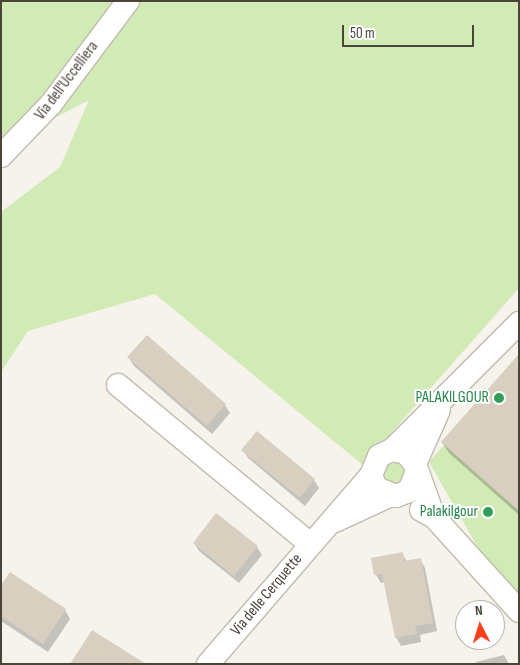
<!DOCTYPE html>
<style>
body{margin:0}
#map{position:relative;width:520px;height:665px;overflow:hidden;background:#f6f3ec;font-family:"Sofia Sans Condensed",sans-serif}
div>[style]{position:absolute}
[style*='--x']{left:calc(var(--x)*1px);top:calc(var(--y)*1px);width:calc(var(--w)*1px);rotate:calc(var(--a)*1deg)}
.green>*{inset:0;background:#d2eab5}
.shadow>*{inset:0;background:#0003}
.building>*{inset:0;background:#d8cfc1}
.roads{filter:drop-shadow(1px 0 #c2bbae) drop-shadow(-1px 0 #c2bbae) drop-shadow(0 1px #c2bbae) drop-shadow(0 -1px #c2bbae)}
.minor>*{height:22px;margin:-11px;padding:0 11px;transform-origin:11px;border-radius:11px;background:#fff}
.dots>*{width:14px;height:14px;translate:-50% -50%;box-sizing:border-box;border:2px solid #fff;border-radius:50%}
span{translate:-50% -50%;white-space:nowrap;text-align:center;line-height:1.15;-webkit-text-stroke:4px #fff;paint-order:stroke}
.street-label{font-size:16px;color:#4b4439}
.leisure-label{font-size:16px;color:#27864d}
.right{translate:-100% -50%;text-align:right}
.frame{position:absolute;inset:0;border:2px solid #4b4439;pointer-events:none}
.north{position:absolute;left:455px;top:600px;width:50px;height:50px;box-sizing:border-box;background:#fff;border:1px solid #b7b4b0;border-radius:50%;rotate:355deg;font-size:14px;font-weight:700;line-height:20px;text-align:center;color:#4b4439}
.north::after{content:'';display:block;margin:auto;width:18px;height:22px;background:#fc3f1d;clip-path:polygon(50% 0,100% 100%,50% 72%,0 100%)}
.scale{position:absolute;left:342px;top:25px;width:132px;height:22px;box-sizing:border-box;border:2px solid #4b4439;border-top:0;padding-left:6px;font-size:15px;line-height:18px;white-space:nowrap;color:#4b4439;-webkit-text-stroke:4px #fff;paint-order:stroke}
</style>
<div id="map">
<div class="green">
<div style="clip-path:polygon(1px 1px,519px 1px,519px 288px,363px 465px,155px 294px,28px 331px,1px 372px,1px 212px,60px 167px,89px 100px,1px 146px)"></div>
<div style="clip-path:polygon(519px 354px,519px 596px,486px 562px,429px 462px,444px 445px,441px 442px)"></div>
<div style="clip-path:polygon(398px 460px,407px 470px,399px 486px,385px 485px,380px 468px,381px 464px)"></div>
</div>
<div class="shadow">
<div style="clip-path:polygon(519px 356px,519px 515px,449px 453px,442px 442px)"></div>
<div style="clip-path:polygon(129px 358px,225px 405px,230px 413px,212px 434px,134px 366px)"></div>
<div style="clip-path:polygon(243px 450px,314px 480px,319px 488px,305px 506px,248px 458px)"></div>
<div style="clip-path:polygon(194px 543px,257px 547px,262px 555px,239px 583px,199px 551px)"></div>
<div style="clip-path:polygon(402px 553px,407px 562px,420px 559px,425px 568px,437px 631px,420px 635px,421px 642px,401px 646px,396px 637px,385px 582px,381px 583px,376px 575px)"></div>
<div style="clip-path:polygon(1px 587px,65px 610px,70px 619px,48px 652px,1px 621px)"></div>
<div style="clip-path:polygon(504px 655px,509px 664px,476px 664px,476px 662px)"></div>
</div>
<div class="building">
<div style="clip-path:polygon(147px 335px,226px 404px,207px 426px,127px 357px)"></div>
<div style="clip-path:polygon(519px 354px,519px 511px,441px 442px)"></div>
<div style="clip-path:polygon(257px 431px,315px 479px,300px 498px,241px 450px)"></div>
<div style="clip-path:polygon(216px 513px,258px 546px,234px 576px,193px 543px)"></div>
<div style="clip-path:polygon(403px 552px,404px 561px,421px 558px,433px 623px,415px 626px,417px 634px,395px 638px,382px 574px,374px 575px,371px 558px)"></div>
<div style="clip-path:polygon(10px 572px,66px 609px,43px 644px,1px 616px,1px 585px)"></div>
<div style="clip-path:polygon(92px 630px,146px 664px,70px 664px)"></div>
</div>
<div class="roads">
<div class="minor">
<div style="--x:1;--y:156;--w:72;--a:-46.1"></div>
<div style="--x:51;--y:104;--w:129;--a:-53.2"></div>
<div style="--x:118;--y:385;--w:249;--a:39.6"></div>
<div style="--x:392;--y:450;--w:180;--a:-45"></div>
<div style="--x:415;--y:464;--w:59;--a:-66"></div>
<div style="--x:417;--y:471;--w:22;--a:112"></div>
<div style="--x:409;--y:491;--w:14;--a:159"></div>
<div style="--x:396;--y:496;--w:22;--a:-158"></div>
<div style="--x:376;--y:488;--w:14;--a:-111"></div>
<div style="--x:371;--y:475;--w:21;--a:-67"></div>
<div style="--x:379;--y:456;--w:14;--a:-25"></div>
<div style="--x:392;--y:450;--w:14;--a:12"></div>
<div style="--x:406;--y:453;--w:14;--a:51"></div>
<div style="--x:415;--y:464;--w:56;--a:70.3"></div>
<div style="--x:421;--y:510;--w:15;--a:28"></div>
<div style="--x:434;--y:517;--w:127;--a:47.9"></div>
<div style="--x:335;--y:521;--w:60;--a:-24.8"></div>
<div style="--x:208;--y:664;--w:250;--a:-49.2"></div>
</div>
</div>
<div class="dots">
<div style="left:499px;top:398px;background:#2e9e5b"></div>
<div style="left:488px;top:512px;background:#2e9e5b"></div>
</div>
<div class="street-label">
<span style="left:67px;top:81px;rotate:-53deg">Via dell'Uccelliera</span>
<span style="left:267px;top:595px;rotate:-50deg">Via delle Cerquette</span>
</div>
<div class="leisure-label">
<span class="right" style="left:489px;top:398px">PALAKILGOUR</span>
<span class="right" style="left:478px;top:512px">Palakilgour</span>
</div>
<div class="frame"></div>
<div class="north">N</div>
<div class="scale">50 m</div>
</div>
